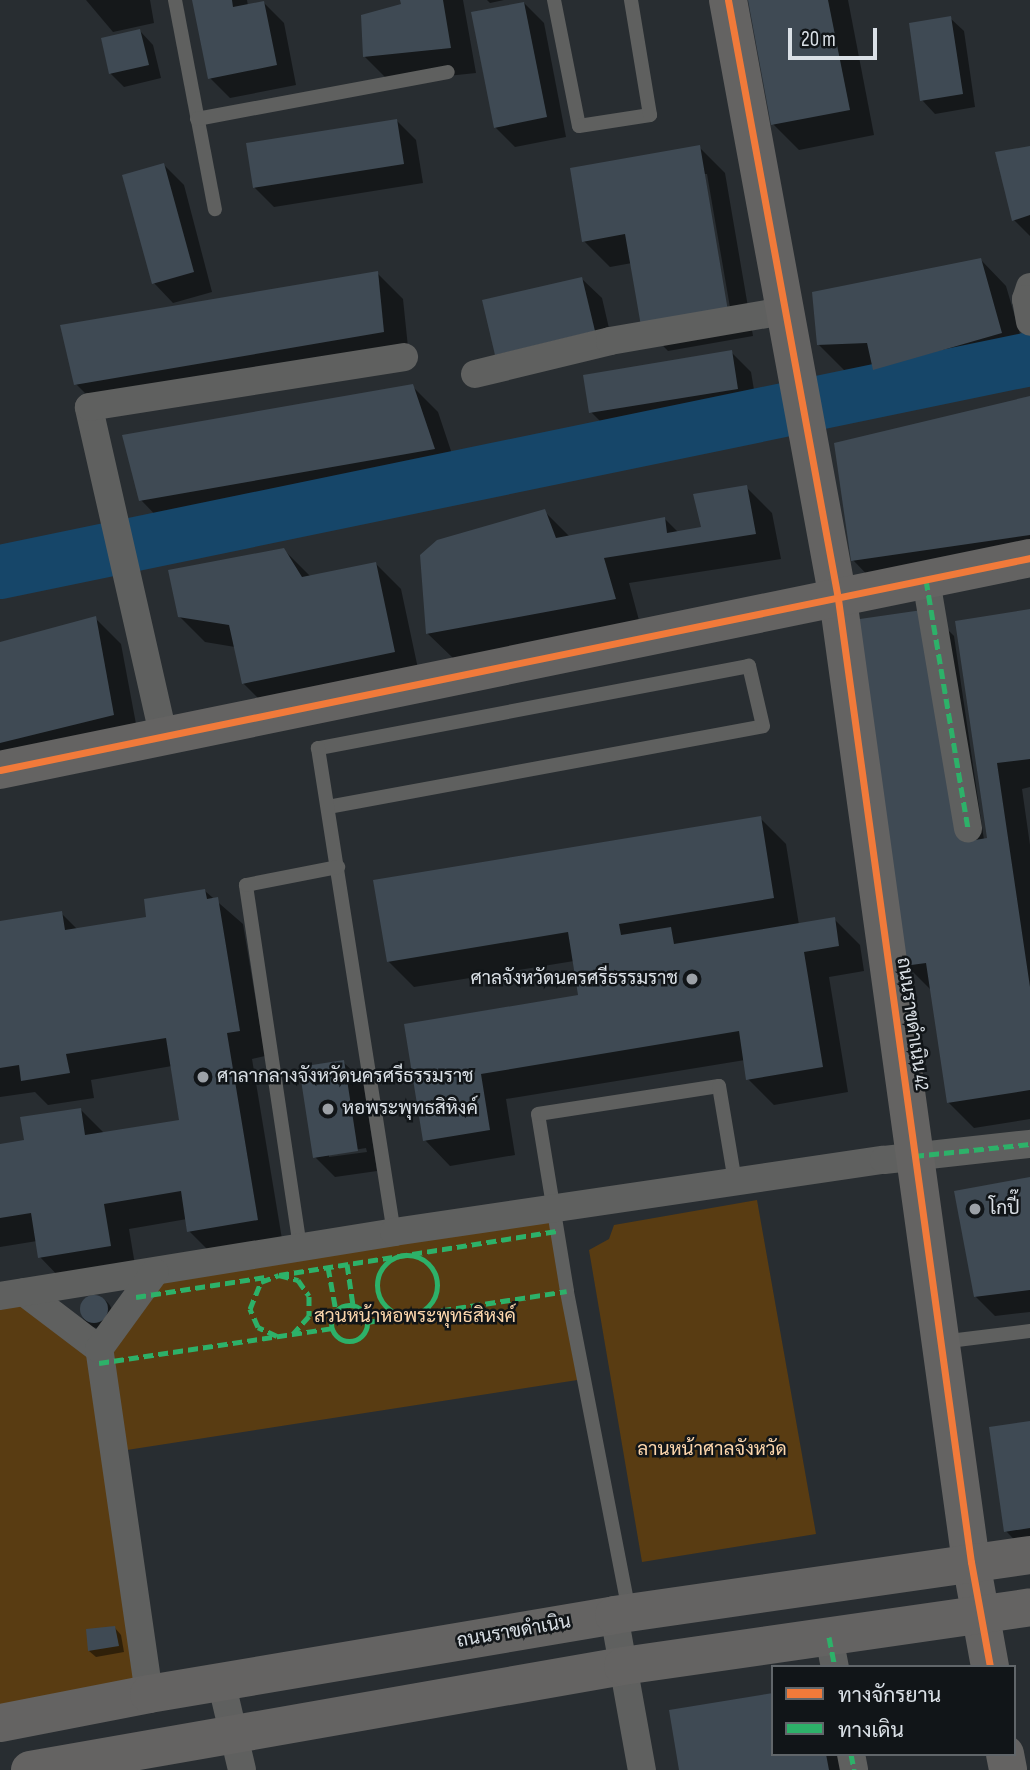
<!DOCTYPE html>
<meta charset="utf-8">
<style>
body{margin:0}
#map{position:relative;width:1030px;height:1770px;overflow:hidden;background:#282d31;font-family:"Sofia Sans Condensed",Sarabun,sans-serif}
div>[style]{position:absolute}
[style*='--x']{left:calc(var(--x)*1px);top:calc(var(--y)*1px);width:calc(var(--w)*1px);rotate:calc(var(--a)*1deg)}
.green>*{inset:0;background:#593c12}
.shadow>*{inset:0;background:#0007}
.round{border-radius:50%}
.river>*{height:54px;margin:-27px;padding:0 27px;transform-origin:27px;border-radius:27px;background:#164669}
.building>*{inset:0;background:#3f4a54}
.lane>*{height:14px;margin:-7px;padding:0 7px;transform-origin:7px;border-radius:7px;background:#5f605f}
.street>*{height:28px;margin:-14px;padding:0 14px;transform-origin:14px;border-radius:14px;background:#5f605f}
.secondary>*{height:38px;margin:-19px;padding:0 19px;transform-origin:19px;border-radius:19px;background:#646362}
.quiet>*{height:5px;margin-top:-2.5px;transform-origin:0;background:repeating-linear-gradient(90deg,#2db169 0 10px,transparent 0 15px)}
.quiet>.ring{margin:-2.5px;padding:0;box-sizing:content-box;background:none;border:5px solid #2db169;border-radius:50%}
.cycleway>*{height:7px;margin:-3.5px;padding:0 3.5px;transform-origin:3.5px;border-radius:3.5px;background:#f17a3a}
.dots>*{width:19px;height:19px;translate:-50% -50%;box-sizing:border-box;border:4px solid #111518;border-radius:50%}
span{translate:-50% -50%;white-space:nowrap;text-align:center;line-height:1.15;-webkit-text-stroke:5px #111518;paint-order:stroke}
.poi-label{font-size:19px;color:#dae0e6}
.right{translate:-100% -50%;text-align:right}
.left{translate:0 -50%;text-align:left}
.street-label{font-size:19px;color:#dae0e6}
.park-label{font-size:19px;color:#fcd6ac}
.legend{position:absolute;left:771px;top:1665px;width:245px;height:91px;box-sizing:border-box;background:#111518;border:2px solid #61666a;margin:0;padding:9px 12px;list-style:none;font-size:21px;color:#dae0e6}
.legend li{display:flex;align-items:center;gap:14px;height:35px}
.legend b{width:35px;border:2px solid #61666a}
.scale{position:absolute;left:788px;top:28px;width:89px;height:32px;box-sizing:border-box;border:4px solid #dae0e6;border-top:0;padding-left:9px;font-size:21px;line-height:24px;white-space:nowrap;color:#dae0e6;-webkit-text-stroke:5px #111518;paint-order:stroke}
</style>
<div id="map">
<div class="green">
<div style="clip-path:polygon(757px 1200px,816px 1534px,642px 1562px,589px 1250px,609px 1239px,614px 1225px)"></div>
<div style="clip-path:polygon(553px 1209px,584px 1379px,114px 1452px,149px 1694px,0 1730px,0 1296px,24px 1292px,99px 1349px,155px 1272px)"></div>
</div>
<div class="shadow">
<div style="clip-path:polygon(86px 0,150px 0,154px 23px,113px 32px)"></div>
<div style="clip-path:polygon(194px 0,247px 0,248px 6px,264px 3px,284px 23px,296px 85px,230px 98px,210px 78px)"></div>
<div style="clip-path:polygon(402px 0,463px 0,476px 73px,390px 82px,365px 57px,403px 5px)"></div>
<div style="clip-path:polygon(487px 0,504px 0,490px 3px)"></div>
<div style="clip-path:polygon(750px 0,848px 0,874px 135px,799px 150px,773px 124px)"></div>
<div style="clip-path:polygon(524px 3px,544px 23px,566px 137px,515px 147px,495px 127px)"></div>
<div style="clip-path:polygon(950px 18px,964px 31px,975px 107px,935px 114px,922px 100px)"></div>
<div style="clip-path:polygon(140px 31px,153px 45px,161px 78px,124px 87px,111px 74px,104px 40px)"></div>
<div style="clip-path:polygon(396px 120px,416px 140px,423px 183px,274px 207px,254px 187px)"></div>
<div style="clip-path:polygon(evenodd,699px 147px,725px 173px,753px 336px,668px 351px,643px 325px,632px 263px,610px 267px,584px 241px,699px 147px,703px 174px,707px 174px,732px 319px,728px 320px,703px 174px)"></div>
<div style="clip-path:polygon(1030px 148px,1030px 236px,1014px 220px)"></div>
<div style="clip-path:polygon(164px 165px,184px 185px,212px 292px,173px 303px,154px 283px)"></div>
<div style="clip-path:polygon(981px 260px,1006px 286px,1027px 358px,900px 395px,874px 369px,844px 370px,818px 344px)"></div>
<div style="clip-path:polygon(377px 273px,403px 299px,409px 357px,101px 409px,76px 384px)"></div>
<div style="clip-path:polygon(582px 279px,602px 298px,614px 350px,517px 374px)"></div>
<div style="clip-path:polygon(731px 352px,751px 372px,757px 408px,611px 432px,591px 412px)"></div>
<div style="clip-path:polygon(412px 386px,438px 412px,459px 475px,166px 526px,141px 500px)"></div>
<div style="clip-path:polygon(1030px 399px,1030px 564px,878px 586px,853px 560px)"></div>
<div style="clip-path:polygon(746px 487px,772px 513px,781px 559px,629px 583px,640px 624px,453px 658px,427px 633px,544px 511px,570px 537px,664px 518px,679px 533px,703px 529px)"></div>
<div style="clip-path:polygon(284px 550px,310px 576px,376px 564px,401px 589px,420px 678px,269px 709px,243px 683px,235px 647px,205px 642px,179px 616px)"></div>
<div style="clip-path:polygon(928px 610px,954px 636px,984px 840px,989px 840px,957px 622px,1030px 611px,1030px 787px,1022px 789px,1030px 845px,1030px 1119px,974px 1128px,948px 1102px,932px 991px,906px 965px)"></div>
<div style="clip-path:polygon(95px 618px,121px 644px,139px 740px,0 774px,0 644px)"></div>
<div style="clip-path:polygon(760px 818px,786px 844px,799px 925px,834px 919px,860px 945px,864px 971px,829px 977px,848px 1092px,774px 1105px,748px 1079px,745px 1060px,506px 1099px,515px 1155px,450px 1166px,425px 1140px,406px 1025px,580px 997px,574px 961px,414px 987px,388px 961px)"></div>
<div style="clip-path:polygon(205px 891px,243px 924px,265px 1056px,252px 1059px,283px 1245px,215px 1257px,189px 1231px,187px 1219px,129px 1229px,136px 1271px,65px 1283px,40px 1257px,37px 1241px,0 1247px,0 1146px,26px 1142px,80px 1109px,105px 1134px,181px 1122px,172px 1066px,91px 1080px,94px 1098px,48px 1105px,35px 1092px,0 1097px,0 923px,61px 913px,78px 930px,148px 919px)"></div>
<div style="clip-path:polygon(evenodd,343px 1062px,363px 1081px,377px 1171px,335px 1177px,315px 1157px,343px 1062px,366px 1148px,367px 1152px,329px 1157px,329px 1154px,366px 1148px)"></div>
<div style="clip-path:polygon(1030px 1179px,1030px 1312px,995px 1316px,975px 1296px)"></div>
<div class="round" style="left:82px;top:1298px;width:30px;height:30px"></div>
<div style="clip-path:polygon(1030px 1423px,1030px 1556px,1006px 1531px)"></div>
<div style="clip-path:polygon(115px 1628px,121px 1635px,124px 1652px,96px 1657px,89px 1651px)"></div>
<div style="clip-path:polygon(773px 1754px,847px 1754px,849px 1770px,681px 1770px)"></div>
</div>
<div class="river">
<div style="--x:0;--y:572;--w:1052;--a:-11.68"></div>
</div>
<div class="building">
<div style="clip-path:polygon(192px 0,232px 0,233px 7px,264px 1px,277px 65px,208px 79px)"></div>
<div style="clip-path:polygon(400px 0,443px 0,451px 48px,363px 57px,361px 15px,401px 4px)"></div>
<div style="clip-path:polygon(748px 0,828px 0,850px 110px,771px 125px)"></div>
<div style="clip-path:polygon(524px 2px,547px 117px,494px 128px,471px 12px)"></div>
<div style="clip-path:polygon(951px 16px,963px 94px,920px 101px,909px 23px)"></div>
<div style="clip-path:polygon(140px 29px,149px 65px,109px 74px,101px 38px)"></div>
<div style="clip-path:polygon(397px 119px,404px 164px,253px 188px,246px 143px)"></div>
<div style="clip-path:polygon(700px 145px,728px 311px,641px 326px,625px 234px,582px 242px,570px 168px)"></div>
<div style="clip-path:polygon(1030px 146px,1030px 215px,1012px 221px,995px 152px)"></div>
<div style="clip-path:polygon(164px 163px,194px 272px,152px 284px,122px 175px)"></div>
<div style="clip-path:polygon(981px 258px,1002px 333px,873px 370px,867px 343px,817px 345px,812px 292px)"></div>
<div style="clip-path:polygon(378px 271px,384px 332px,74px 385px,60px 325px)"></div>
<div style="clip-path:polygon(582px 277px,595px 331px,495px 355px,482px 300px)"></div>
<div style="clip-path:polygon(732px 350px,738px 389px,589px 413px,583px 375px)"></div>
<div style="clip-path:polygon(413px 384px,435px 449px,139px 501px,122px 435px)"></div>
<div style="clip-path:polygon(1030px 396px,1030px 535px,851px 561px,834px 443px)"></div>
<div style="clip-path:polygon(747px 485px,756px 534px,604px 558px,616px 599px,426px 634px,420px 555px,437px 540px,545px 509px,556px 538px,665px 517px,667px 533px,701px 527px,693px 494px)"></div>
<div style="clip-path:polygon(284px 548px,302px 577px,376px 562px,395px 652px,242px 684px,229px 625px,178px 617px,168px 570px)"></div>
<div style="clip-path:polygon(929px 609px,963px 842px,987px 838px,955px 621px,1030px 609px,1030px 759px,997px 763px,1030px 987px,1030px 1090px,947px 1103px,926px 963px,904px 966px,853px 620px)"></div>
<div style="clip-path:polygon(96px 616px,114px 715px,0 743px,0 642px)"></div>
<div style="clip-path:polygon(761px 816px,774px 898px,619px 924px,621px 935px,671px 927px,674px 944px,835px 917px,839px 946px,804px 952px,823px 1067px,746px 1080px,739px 1031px,481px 1074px,490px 1130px,423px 1141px,404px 1024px,578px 995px,568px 932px,387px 962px,373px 880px)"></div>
<div style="clip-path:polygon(205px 889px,207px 899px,218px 897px,240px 1031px,227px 1033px,258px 1220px,187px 1232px,181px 1191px,104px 1204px,111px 1246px,38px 1258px,31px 1213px,0 1218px,0 1144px,24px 1140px,20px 1117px,81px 1108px,85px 1135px,179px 1120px,166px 1038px,66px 1054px,70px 1073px,21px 1081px,19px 1065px,0 1068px,0 921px,62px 911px,65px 930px,146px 917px,144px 899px)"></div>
<div style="clip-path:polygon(344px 1060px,358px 1151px,313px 1158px,299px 1067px)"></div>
<div style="clip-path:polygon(1030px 1177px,1030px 1290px,974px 1297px,954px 1191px)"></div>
<div class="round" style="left:80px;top:1295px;width:28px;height:28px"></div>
<div style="clip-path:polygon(1030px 1421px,1030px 1528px,1004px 1532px,989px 1427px)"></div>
<div style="clip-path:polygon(115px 1626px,119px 1646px,88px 1651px,86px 1629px)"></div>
<div style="clip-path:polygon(773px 1693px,773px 1754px,826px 1754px,829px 1770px,679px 1770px,669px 1710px)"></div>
</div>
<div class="lane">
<div style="--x:175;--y:0;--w:213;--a:79.2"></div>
<div style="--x:554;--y:0;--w:128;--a:78.8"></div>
<div style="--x:579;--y:126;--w:72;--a:-8.8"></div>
<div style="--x:650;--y:115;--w:117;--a:-99.4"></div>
<div style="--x:197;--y:119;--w:255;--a:-10.6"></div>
<div style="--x:328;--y:807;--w:442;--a:-10.5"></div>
<div style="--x:763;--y:726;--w:62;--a:-103.1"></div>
<div style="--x:749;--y:666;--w:439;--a:169.2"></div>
<div style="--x:318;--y:748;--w:490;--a:81.1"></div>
<div style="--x:300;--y:1247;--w:366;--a:-98.5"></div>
<div style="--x:246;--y:885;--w:94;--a:-11.1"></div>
<div style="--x:941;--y:1342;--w:90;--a:-7"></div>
<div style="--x:629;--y:1611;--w:326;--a:-101"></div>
<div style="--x:567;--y:1291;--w:179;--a:-99.3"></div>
<div style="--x:538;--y:1114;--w:183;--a:-8.8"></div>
<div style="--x:719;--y:1086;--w:97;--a:80.5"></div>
</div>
<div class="street">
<div style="--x:1030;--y:287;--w:13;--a:108"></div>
<div style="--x:1026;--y:299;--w:23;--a:80"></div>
<div style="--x:475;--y:374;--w:139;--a:-13.7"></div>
<div style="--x:610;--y:341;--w:177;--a:-9.8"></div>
<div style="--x:926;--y:580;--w:252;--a:80.4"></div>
<div style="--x:163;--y:734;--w:335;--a:-102.8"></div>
<div style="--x:89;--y:407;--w:319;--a:-9"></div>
<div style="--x:24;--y:1292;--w:94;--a:37.2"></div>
<div style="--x:0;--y:1296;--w:399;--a:-9.2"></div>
<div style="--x:394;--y:1232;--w:495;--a:-8.4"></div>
<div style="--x:884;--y:1160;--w:147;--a:-6.3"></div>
<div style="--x:614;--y:1615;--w:158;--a:79.8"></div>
<div style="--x:829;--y:1637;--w:31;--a:79"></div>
<div style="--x:221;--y:1681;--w:91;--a:76.7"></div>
<div style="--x:149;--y:1694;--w:349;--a:-98.2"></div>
<div style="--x:99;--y:1349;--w:95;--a:-54"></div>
<div style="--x:851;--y:1754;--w:16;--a:79"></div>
</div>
<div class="secondary">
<div style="--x:728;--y:0;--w:609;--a:79.59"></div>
<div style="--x:838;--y:599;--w:972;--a:82.14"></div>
<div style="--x:971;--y:1562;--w:107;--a:79.7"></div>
<div style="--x:0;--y:770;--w:1052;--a:-11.63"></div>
<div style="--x:0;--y:1723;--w:152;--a:-11"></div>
<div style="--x:149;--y:1694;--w:472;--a:-9.6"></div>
<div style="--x:614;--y:1615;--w:420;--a:-8.2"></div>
<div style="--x:1005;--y:1754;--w:16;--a:79"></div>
<div style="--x:30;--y:1770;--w:602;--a:-9.95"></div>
<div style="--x:623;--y:1666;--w:411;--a:-8.2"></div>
</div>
<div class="quiet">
<div style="--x:926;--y:580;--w:252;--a:80.4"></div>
<div style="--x:914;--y:1156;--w:117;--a:-5.9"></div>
<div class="ring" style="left:377px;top:1255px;width:55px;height:55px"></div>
<div style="--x:347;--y:1264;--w:41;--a:81.7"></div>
<div style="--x:328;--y:1267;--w:45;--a:79.7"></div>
<div style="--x:279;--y:1275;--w:281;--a:-9"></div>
<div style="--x:136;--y:1297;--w:131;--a:-8.8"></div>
<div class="ring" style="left:331px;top:1305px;width:31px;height:31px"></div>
<div style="--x:367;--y:1322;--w:202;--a:-8.8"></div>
<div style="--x:277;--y:1336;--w:21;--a:-155"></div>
<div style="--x:258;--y:1327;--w:20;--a:-114"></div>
<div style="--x:250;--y:1309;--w:29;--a:-68"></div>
<div style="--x:261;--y:1282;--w:19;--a:-21"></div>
<div style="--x:279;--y:1275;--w:20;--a:15"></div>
<div style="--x:298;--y:1280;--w:19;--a:55"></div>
<div style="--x:309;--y:1296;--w:20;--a:90"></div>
<div style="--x:309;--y:1316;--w:24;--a:132"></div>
<div style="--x:99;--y:1363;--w:236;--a:-8.5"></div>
<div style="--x:829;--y:1637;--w:31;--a:79"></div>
<div style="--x:851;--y:1754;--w:16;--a:79"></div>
</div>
<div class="cycleway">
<div style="--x:728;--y:0;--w:609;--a:79.59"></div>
<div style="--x:838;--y:599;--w:972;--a:82.14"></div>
<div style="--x:971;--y:1562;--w:107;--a:79.7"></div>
<div style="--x:0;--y:770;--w:1052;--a:-11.63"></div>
</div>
<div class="dots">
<div style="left:692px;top:979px;background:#9ca1a7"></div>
<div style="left:203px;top:1077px;background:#9ca1a7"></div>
<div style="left:328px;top:1109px;background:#9ca1a7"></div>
<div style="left:975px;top:1209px;background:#9ca1a7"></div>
</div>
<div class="poi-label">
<span class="right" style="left:678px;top:979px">ศาลจังหวัดนครศรีธรรมราช</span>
<span class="left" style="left:217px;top:1077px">ศาลากลางจังหวัดนครศรีธรรมราช</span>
<span class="left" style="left:342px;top:1109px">หอพระพุทธสิหิงค์</span>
<span class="left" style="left:989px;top:1209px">โกปี๊</span>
</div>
<div class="street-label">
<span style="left:912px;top:1024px;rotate:82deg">ถนนราขดำเนิน 42</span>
<span style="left:514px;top:1632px;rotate:-10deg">ถนนราขดำเนิน</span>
</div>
<div class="park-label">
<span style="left:415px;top:1317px">สวนหน้าหอพระพุทธสิหงค์</span>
<span style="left:712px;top:1450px">ลานหน้าศาลจังหวัด</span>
</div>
<ul class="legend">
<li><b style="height:9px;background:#f17a3a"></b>ทางจักรยาน</li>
<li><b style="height:9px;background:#2db169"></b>ทางเดิน</li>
</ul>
<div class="scale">20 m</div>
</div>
